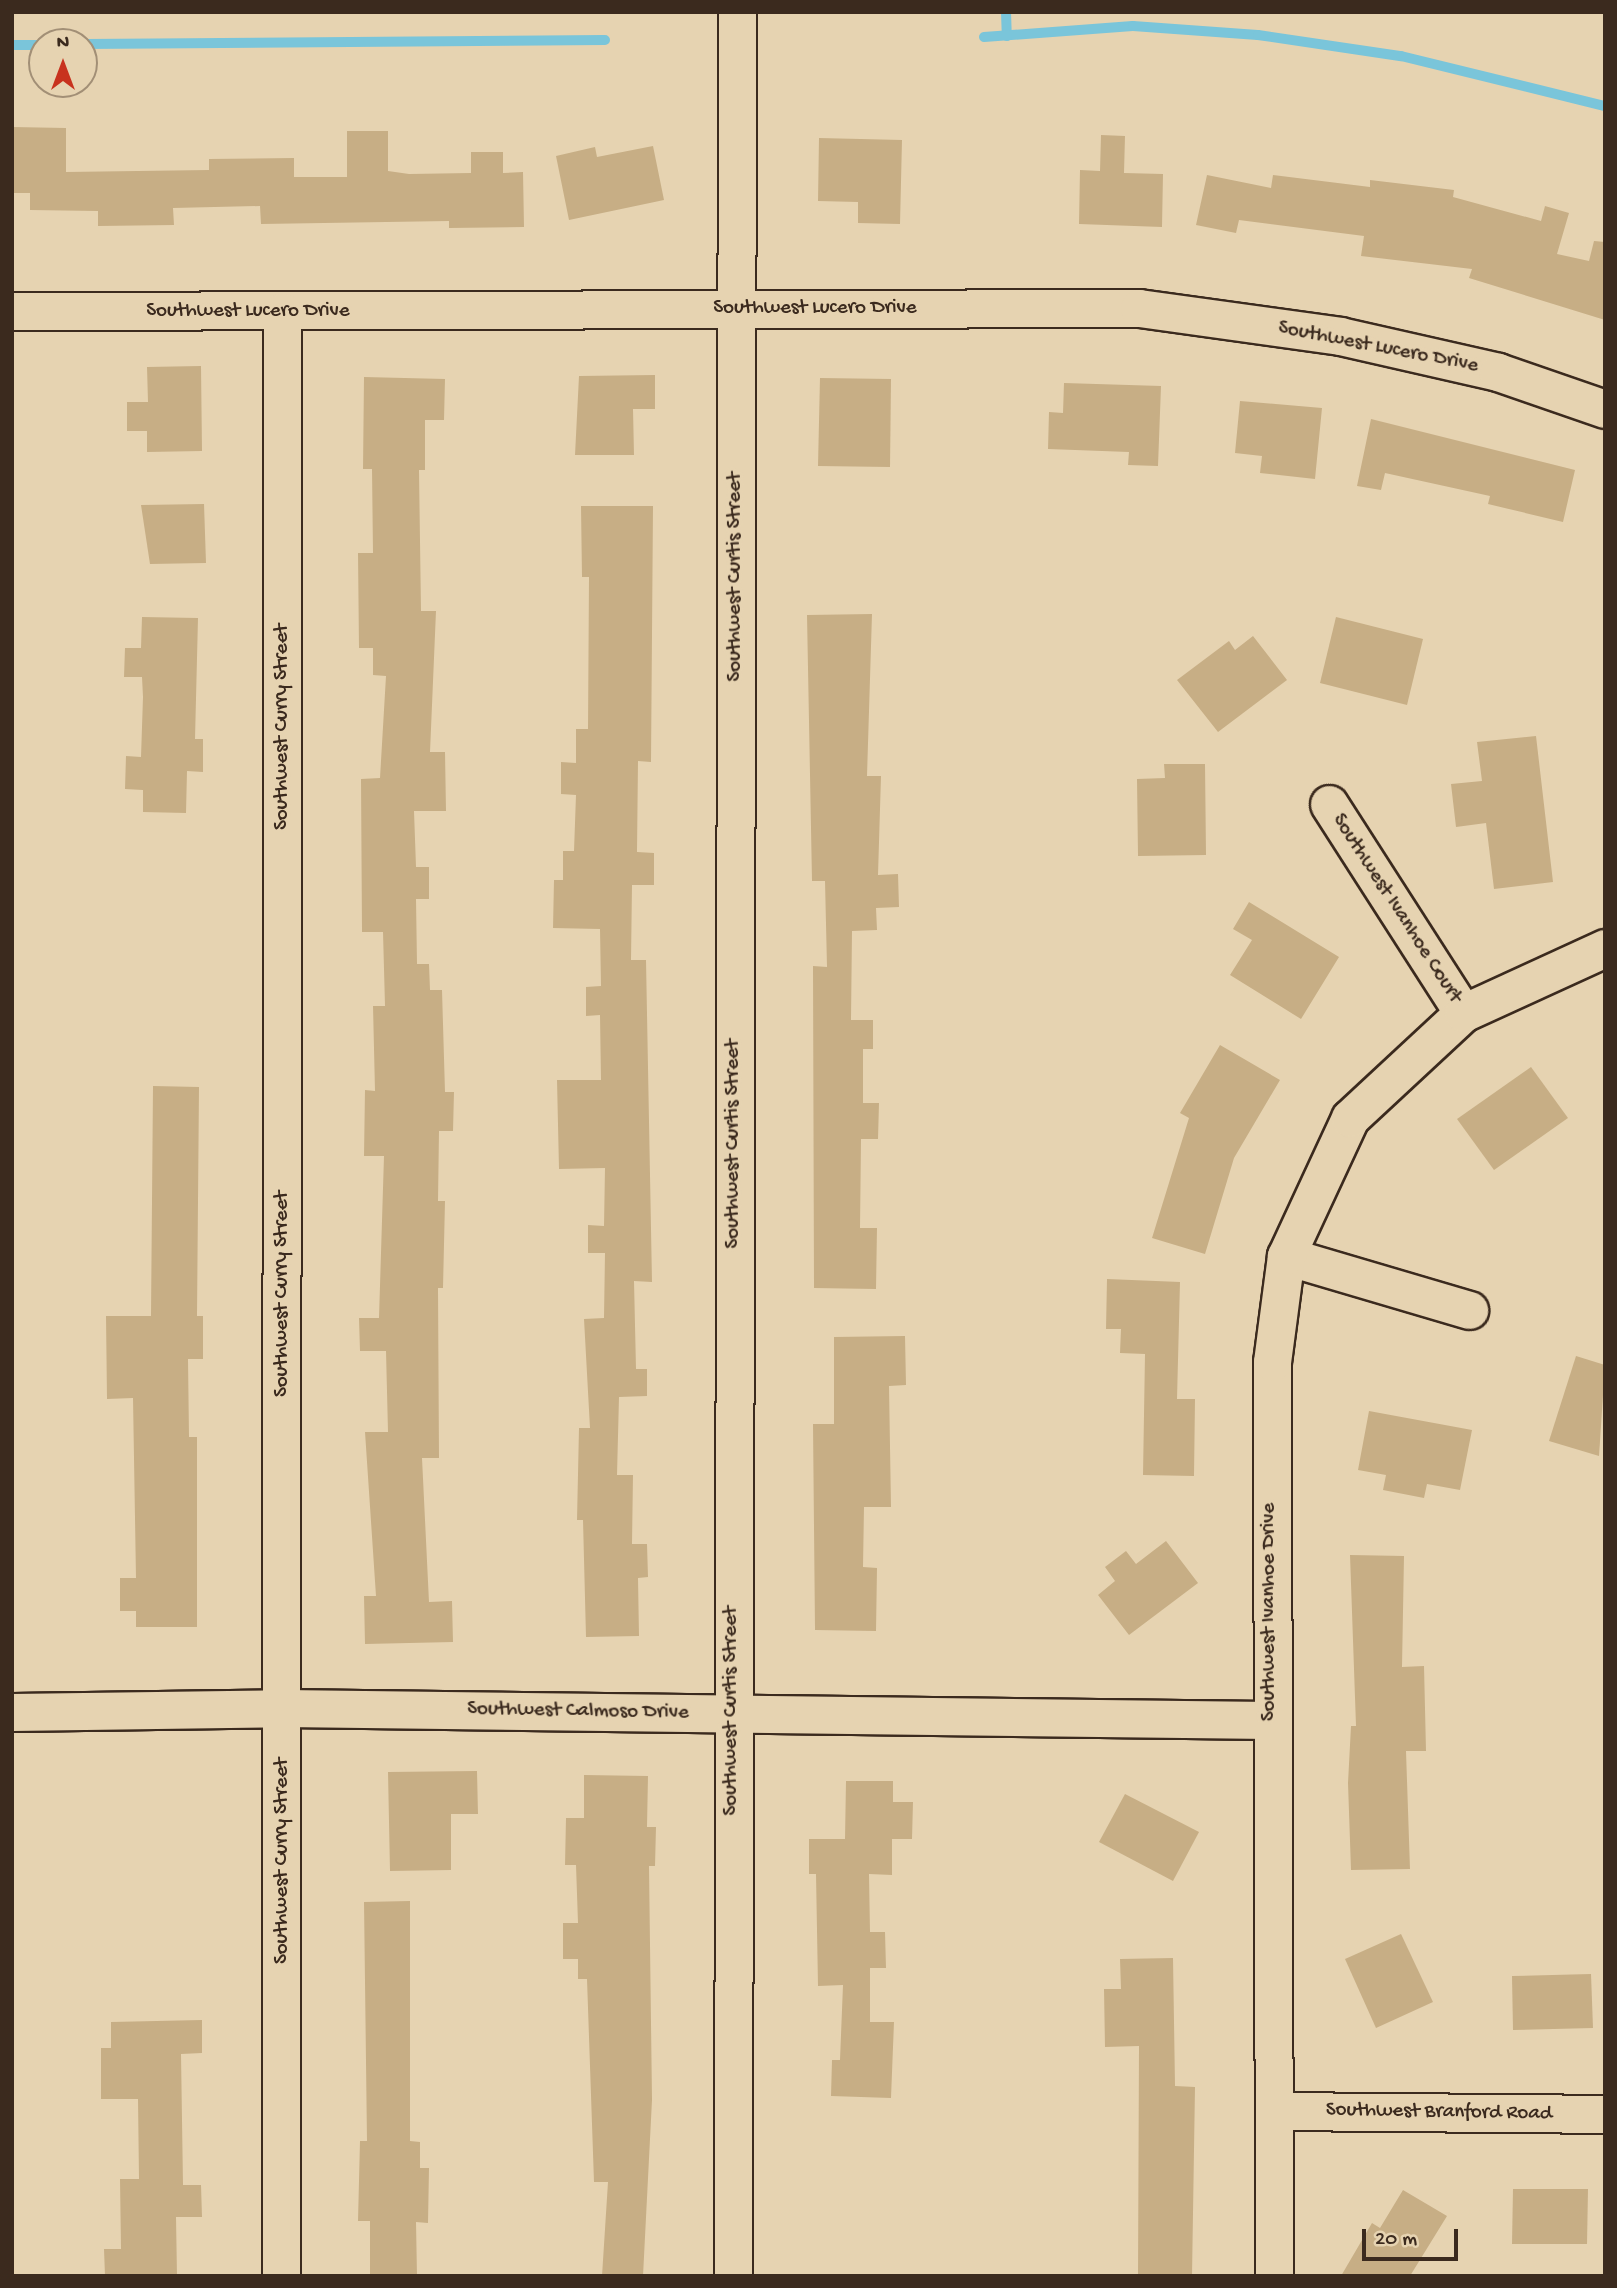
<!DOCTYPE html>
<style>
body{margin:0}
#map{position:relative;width:1617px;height:2288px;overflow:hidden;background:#e6d3b1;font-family:"Gochi Hand",sans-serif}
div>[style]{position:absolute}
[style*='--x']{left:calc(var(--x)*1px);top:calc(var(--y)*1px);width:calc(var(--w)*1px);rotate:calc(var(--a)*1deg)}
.stream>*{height:10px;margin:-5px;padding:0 5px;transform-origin:5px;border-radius:5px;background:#7ac5da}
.building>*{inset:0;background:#c7ae85}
.roads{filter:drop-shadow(2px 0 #3b2a1e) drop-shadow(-2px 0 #3b2a1e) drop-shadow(0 2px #3b2a1e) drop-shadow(0 -2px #3b2a1e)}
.minor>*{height:37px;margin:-18.5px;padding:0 18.5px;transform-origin:18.5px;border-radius:18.5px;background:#e6d3b1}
span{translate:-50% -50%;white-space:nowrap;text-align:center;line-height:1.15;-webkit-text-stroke:7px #e6d3b1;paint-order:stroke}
.street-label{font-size:21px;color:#3b2a1e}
.frame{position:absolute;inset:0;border:14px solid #3b2a1e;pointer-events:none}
.north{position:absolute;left:28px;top:28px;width:70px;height:70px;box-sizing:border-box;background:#e6d3b1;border:2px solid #a28f76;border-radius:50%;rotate:0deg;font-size:19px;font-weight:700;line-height:28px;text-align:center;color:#3b2a1e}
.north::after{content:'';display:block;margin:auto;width:24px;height:32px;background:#c8321e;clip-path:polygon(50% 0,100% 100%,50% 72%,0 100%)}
.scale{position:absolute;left:1362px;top:2229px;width:96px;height:32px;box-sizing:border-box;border:4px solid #3b2a1e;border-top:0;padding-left:9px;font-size:21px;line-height:24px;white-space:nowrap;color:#3b2a1e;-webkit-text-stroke:5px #e6d3b1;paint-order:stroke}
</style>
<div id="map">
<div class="stream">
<div style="--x:1006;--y:12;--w:24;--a:88"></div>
<div style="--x:984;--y:37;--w:149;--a:-4.2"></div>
<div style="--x:1133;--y:26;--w:125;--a:4.1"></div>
<div style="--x:1258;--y:35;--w:145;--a:8.4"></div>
<div style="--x:1401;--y:56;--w:210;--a:13.8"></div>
<div style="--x:84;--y:44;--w:521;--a:-0.44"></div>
<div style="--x:12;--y:45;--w:30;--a:0"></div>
</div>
<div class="building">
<div style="clip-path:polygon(12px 127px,66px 128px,66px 172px,209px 170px,209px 159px,294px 158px,294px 177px,347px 177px,347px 131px,388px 131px,388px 171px,409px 174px,471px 173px,471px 152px,503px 152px,503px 173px,523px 172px,524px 227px,449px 228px,449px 221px,261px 224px,260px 206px,173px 208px,174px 225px,98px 226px,98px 211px,30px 210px,30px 193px,12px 193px)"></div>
<div style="clip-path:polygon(1101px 135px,1125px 136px,1124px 173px,1163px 174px,1162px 227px,1079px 224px,1080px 170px,1100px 171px)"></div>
<div style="clip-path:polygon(819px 138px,902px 140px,900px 224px,858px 223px,858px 202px,818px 201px)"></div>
<div style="clip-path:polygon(653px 146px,664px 200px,569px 220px,556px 156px,595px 147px,597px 157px)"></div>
<div style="clip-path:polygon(1207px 175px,1271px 188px,1273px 175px,1370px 187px,1370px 180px,1454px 190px,1453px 197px,1541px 221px,1545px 206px,1569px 213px,1557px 254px,1589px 261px,1594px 241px,1605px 242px,1605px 320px,1469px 278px,1472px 269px,1361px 256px,1364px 236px,1239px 220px,1236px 233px,1196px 225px)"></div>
<div style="clip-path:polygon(201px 366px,202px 451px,147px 452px,147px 431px,127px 431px,127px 402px,148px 402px,147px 367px)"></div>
<div style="clip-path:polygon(655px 375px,655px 409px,633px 409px,634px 455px,575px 455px,579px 376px)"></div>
<div style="clip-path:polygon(364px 377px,445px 379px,444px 420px,425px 420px,425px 470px,419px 470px,421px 611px,436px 611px,430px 752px,445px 752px,446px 811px,414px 811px,416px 867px,429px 867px,429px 899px,416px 899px,417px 964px,429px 964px,430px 990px,442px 990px,445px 1092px,454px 1092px,453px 1131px,439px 1131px,438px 1201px,445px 1201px,443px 1288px,438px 1288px,439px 1458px,422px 1458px,429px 1602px,452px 1601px,453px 1642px,365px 1644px,364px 1596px,376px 1596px,365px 1432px,388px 1432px,386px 1351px,360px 1351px,359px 1318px,379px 1318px,384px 1156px,364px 1156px,365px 1090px,375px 1091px,373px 1006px,385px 1006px,383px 932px,362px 932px,361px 779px,380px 778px,386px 676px,373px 675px,373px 648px,359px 648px,358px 553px,373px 553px,372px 469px,363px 469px)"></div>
<div style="clip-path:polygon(820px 378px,891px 379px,890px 467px,818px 466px)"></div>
<div style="clip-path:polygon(1064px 383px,1161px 386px,1158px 466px,1128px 465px,1129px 452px,1048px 449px,1049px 412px,1063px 413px)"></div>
<div style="clip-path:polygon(1240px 401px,1322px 408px,1315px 479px,1260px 473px,1262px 456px,1235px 453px)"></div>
<div style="clip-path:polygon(1371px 419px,1575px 470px,1563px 522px,1488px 504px,1490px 496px,1385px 473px,1381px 490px,1357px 486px)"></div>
<div style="clip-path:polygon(204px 504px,206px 563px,150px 564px,141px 505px)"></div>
<div style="clip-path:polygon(581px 506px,653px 506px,651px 762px,638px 761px,637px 852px,654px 853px,654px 885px,632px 885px,631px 960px,646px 960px,652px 1282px,634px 1281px,636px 1369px,647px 1369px,647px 1396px,619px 1397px,617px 1475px,633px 1475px,632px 1544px,647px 1544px,648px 1577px,638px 1578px,639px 1636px,586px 1637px,583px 1520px,577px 1520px,579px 1428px,590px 1428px,584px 1319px,604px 1318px,605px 1253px,588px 1253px,588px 1225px,604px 1226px,605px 1168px,559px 1169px,557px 1080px,601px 1080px,600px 1015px,586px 1016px,586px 987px,601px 986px,600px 929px,553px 928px,554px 880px,563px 880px,563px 851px,574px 851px,576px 795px,561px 794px,561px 762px,576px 763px,576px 729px,588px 729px,589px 577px,582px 577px)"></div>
<div style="clip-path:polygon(872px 614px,867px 776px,881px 776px,878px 875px,898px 874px,899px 907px,876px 908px,877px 930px,852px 931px,851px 1020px,873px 1020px,873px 1049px,863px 1049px,863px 1103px,879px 1103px,878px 1139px,861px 1139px,860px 1228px,877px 1228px,876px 1289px,814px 1288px,813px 966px,827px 967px,825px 881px,812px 881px,807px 615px)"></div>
<div style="clip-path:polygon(142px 617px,198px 618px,195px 739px,203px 739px,203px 772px,187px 771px,186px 813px,143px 812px,143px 790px,125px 789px,126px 756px,141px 757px,143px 697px,142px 677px,124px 677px,125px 648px,141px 648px)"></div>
<div style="clip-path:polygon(1336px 617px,1423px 639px,1407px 705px,1320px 683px)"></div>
<div style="clip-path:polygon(1253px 636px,1287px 680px,1218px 732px,1177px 680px,1229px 641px,1235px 650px)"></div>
<div style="clip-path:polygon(1536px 736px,1553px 882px,1494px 889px,1486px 823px,1456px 827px,1451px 784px,1482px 781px,1477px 742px)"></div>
<div style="clip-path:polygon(1164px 764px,1205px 764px,1206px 855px,1138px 856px,1137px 779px,1165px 778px)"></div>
<div style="clip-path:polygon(1249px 902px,1339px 957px,1301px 1019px,1230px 975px,1252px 940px,1233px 929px)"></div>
<div style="clip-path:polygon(1220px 1045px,1280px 1080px,1234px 1158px,1205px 1254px,1152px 1238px,1189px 1118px,1180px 1113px)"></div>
<div style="clip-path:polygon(1531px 1067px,1568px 1118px,1494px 1170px,1457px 1119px)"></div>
<div style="clip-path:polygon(153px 1086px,199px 1087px,197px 1316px,203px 1316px,203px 1359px,188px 1359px,189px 1437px,197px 1437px,197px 1627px,136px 1627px,136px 1611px,120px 1611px,120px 1578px,136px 1578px,133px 1398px,107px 1399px,106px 1316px,151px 1316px)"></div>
<div style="clip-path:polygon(1107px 1279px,1180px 1282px,1177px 1399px,1195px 1399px,1194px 1476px,1143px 1475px,1145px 1354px,1120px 1353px,1121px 1329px,1106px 1329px)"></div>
<div style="clip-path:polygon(905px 1336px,906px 1385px,889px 1386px,891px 1507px,864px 1507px,863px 1567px,877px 1568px,876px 1631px,815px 1630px,813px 1424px,834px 1424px,834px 1337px)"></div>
<div style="clip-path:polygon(1576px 1356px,1605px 1365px,1599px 1456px,1549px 1441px)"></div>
<div style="clip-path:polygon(1369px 1411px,1472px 1430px,1460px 1490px,1427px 1484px,1424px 1498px,1383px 1490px,1386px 1475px,1358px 1470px)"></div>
<div style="clip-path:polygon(1166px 1541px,1198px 1583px,1129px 1635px,1098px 1595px,1115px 1581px,1105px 1567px,1126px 1551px,1136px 1564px)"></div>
<div style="clip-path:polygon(1350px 1555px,1404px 1556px,1402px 1667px,1424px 1666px,1426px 1751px,1406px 1751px,1410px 1869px,1351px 1870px,1348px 1783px,1351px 1726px,1356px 1726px)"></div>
<div style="clip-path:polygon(477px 1771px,478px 1814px,451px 1814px,451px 1870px,390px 1871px,388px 1772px)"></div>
<div style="clip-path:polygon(584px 1775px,648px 1776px,647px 1827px,656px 1827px,655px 1866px,649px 1866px,652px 2100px,643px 2276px,602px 2276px,608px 2182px,594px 2182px,587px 1979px,578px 1979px,578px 1959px,563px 1959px,563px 1923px,578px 1923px,576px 1865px,565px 1865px,566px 1818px,584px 1818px)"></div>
<div style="clip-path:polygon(846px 1781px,893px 1781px,893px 1802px,913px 1802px,912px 1839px,892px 1839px,892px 1875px,869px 1874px,870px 1932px,885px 1932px,886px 1968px,870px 1968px,870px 2022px,894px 2022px,891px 2098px,831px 2096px,832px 2060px,840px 2060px,843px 1985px,818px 1986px,816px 1874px,809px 1874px,809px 1839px,845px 1839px)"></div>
<div style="clip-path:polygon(1125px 1794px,1199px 1832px,1173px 1881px,1099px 1842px)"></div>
<div style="clip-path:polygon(410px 1901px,410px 2141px,420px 2142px,420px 2168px,429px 2168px,428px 2223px,416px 2222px,417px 2276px,370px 2276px,370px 2221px,358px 2221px,360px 2141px,367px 2141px,364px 1902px)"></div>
<div style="clip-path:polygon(1401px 1934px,1433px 2002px,1376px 2028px,1345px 1959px)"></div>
<div style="clip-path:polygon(1173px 1958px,1175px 2086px,1195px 2087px,1192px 2276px,1138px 2276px,1139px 2046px,1105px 2047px,1104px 1989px,1121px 1989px,1120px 1959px)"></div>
<div style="clip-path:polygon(1591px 1974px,1593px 2028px,1513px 2030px,1512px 1976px)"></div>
<div style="clip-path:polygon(202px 2020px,202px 2053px,181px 2054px,183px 2185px,201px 2185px,202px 2217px,176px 2217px,177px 2276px,105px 2276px,104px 2249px,121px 2249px,120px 2179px,139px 2179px,138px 2099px,101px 2099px,101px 2048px,111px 2048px,111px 2022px)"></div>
<div style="clip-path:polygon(1513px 2189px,1588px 2189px,1587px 2244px,1512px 2244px)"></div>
<div style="clip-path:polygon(1403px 2190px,1447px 2216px,1410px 2276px,1341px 2276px,1372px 2223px,1380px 2228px)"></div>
</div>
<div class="roads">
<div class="minor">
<div style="--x:12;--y:311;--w:1127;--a:-0.15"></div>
<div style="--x:1139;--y:308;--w:203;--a:7.9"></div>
<div style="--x:1340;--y:336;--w:162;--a:12.8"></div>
<div style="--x:1498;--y:372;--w:113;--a:19.1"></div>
<div style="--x:1329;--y:804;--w:248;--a:57.3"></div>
<div style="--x:1286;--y:1256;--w:191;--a:16.4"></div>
<div style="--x:12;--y:1712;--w:271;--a:-0.8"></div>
<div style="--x:283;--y:1708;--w:987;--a:0.7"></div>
<div style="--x:1274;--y:2111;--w:331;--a:0.5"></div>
<div style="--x:281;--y:2276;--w:1964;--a:-89.97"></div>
<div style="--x:733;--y:2276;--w:2264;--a:-89.9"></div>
<div style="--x:1274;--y:2276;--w:914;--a:-90.13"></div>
<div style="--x:1272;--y:1362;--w:107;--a:-82.5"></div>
<div style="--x:1286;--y:1256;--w:152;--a:-65.1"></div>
<div style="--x:1350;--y:1118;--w:154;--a:-42.9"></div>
<div style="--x:1463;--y:1013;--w:156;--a:-24.6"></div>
</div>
</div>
<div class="street-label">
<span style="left:815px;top:309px">Southwest Lucero Drive</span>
<span style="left:248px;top:312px">Southwest Lucero Drive</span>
<span style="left:1378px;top:348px;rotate:11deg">Southwest Lucero Drive</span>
<span style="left:736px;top:577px;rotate:-90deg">Southwest Curtis Street</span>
<span style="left:283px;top:727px;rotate:-90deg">Southwest Curry Street</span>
<span style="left:1396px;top:909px;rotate:57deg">Southwest Ivanhoe Court</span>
<span style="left:734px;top:1144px;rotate:-90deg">Southwest Curtis Street</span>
<span style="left:283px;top:1294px;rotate:-90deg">Southwest Curry Street</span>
<span style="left:1270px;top:1612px;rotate:-90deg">Southwest Ivanhoe Drive</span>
<span style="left:732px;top:1711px;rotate:-90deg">Southwest Curtis Street</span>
<span style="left:578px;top:1712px;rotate:1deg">Southwest Calmoso Drive</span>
<span style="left:283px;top:1861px;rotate:-90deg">Southwest Curry Street</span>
<span style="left:1439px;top:2113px;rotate:1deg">Southwest Branford Road</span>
</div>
<div class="frame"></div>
<div class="north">N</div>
<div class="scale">20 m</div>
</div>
